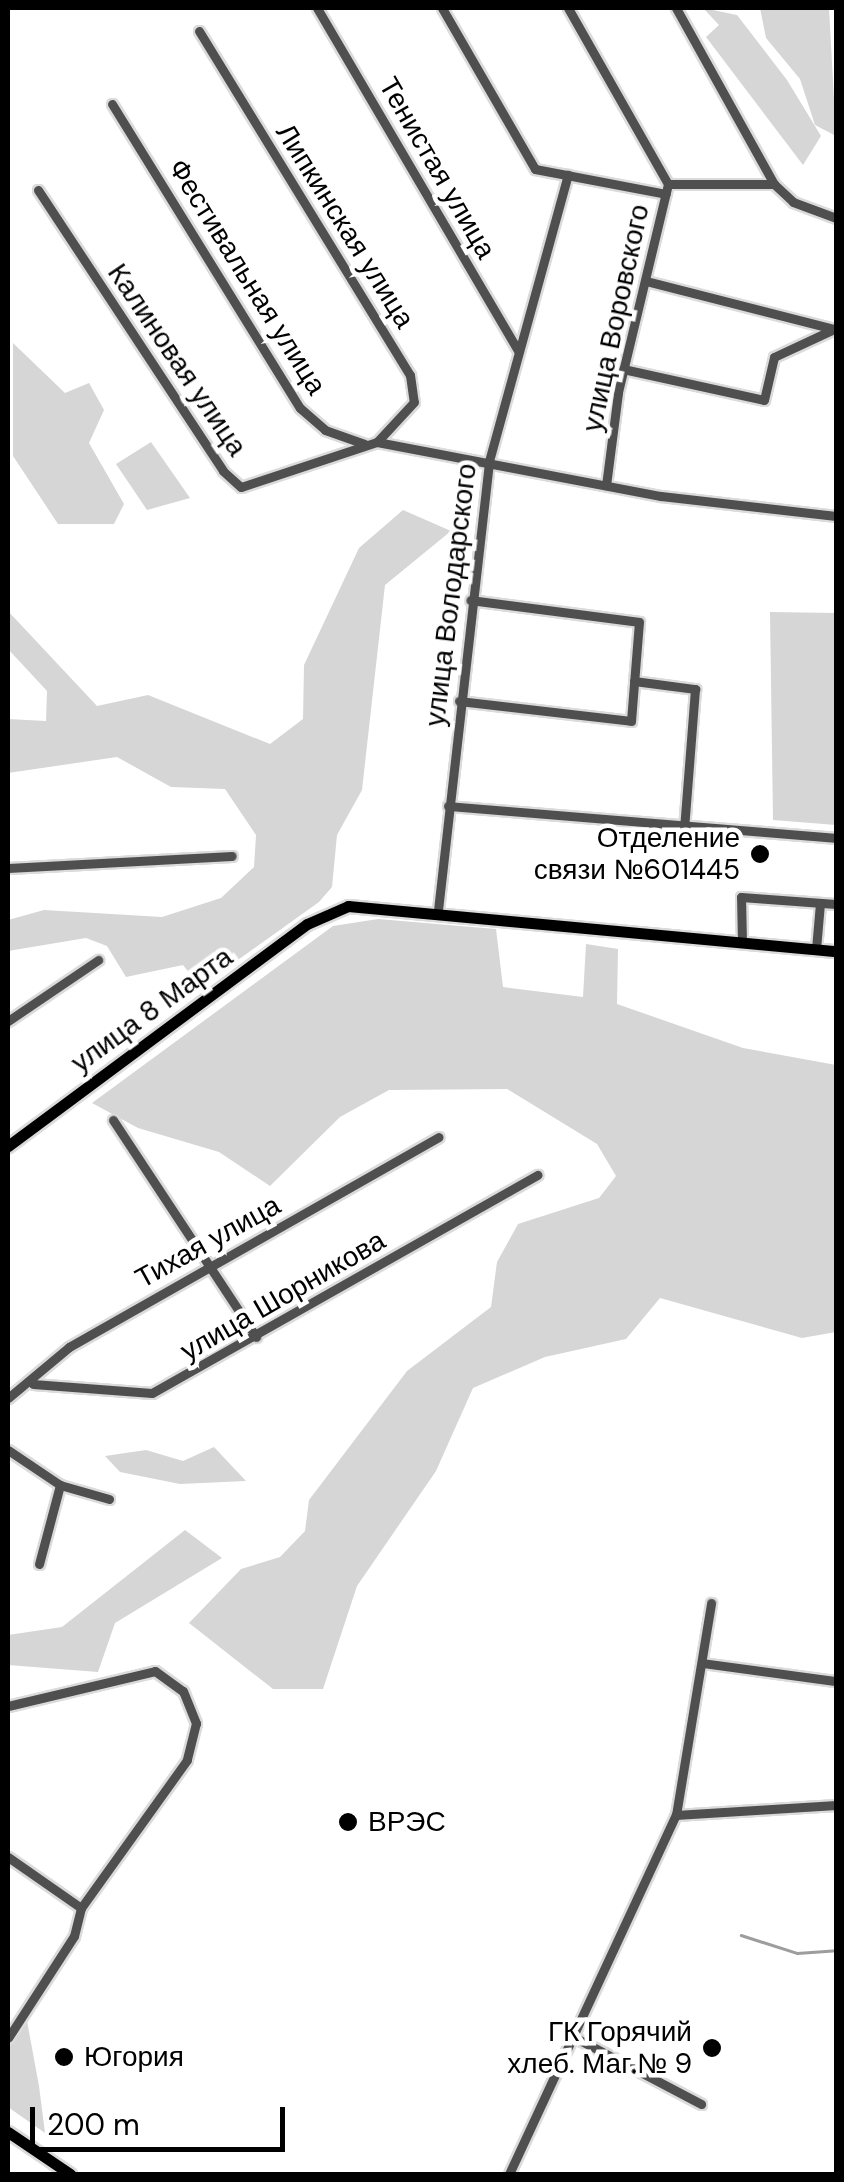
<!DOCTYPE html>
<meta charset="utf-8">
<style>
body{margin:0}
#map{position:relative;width:844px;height:2182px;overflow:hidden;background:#fff;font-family:"DM Sans",sans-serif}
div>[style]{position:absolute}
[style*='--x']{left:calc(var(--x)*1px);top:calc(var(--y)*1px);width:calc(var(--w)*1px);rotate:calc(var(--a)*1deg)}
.green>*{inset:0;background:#d6d6d6}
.stream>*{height:2.5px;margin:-1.25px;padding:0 1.25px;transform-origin:1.25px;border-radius:1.25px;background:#9d9d9d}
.roads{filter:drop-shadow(2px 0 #dbdbdb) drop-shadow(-2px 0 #dbdbdb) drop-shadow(0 2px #dbdbdb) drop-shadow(0 -2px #dbdbdb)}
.minor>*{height:9px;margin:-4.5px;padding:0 4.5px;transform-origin:4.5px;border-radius:4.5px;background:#4f4f4f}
.major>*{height:11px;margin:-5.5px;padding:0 5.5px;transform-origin:5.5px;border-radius:5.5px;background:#000}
.dots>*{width:28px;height:28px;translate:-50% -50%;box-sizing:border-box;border:5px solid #fff;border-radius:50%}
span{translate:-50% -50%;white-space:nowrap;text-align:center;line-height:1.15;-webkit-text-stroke:9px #fff;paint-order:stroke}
.street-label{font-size:28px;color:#000}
.poi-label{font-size:28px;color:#000}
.right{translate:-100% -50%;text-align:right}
.left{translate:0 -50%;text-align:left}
.frame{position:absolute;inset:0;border:10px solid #000;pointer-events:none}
.scale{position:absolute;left:30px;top:2107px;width:255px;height:45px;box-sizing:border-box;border:5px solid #000;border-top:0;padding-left:12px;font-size:30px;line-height:35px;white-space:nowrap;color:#000;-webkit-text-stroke:8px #fff;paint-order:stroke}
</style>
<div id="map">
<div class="green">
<div style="clip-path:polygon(703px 8px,737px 15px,787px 80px,821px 136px,803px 165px,706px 37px,719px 25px)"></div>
<div style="clip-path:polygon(760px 8px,829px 8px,836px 136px,815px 125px,800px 79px,766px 38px)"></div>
<div style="clip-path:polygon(13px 343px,65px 393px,89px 383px,104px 410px,89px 443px,124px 504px,114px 524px,58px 524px,13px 456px)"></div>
<div style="clip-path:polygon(151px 442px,190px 498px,147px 510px,116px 464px)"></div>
<div style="clip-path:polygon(403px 510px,451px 531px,385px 585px,362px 790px,337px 835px,332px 887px,319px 902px,200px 987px,183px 965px,126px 977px,107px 946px,86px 938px,8px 951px,8px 920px,44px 910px,162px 917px,221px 898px,254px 867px,256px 835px,225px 789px,171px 787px,117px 757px,8px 773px,8px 719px,46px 721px,47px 691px,8px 649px,8px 611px,97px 706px,148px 695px,270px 744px,303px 719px,304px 665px,359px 548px)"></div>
<div style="clip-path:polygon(770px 612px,836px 613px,836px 825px,773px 820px)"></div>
<div style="clip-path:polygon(378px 919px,496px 929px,503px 987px,583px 997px,586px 944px,618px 949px,617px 1004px,743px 1048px,836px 1065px,836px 1332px,802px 1338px,660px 1298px,626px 1339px,545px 1357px,473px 1388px,436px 1471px,357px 1586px,323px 1689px,273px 1689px,189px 1623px,241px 1569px,280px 1557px,305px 1531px,309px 1500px,407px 1371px,491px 1307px,497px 1262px,518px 1224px,599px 1198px,616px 1176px,597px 1144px,507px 1089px,389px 1090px,340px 1117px,270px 1186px,219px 1152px,138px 1128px,92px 1103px,333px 926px)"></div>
<div style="clip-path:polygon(214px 1447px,246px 1481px,180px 1484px,120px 1472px,105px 1456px,146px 1450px,183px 1461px)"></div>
<div style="clip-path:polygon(185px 1530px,222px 1558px,115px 1623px,98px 1672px,8px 1665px,8px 1635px,62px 1627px)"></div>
<div style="clip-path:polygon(27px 2021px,39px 2086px,45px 2133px,8px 2107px,8px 2048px)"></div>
</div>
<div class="stream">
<div style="--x:741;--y:1935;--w:59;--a:17.8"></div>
<div style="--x:797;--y:1953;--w:39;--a:-4"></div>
</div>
<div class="roads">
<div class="minor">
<div style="--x:317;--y:8;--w:398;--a:59.6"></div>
<div style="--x:442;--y:8;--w:186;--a:60"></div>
<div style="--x:535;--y:169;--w:133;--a:10.8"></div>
<div style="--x:568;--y:8;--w:202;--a:60.4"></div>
<div style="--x:668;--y:184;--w:215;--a:103.5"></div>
<div style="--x:618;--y:393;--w:93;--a:97.4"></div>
<div style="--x:676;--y:8;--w:201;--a:60.9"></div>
<div style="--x:774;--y:184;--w:26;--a:43"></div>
<div style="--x:793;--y:202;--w:46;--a:20.4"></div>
<div style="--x:199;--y:31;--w:404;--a:58.5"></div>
<div style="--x:410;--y:375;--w:27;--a:82"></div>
<div style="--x:414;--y:402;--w:54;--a:132.8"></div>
<div style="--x:112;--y:104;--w:357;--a:58.3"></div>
<div style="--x:300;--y:408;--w:33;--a:41"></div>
<div style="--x:325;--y:430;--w:42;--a:19.3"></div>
<div style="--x:668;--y:184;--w:106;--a:0"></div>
<div style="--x:38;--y:190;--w:336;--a:56.6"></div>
<div style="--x:223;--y:471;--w:24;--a:42"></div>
<div style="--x:241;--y:487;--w:143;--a:-18.3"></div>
<div style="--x:377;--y:442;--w:289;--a:10.8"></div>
<div style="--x:661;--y:496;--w:176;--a:6.5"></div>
<div style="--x:646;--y:281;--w:194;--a:14.3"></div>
<div style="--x:623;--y:369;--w:144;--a:12.4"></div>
<div style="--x:764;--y:400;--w:44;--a:-76.9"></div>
<div style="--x:774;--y:357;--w:66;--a:-25"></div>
<div style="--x:634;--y:681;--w:62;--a:7.5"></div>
<div style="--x:695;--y:689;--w:140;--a:94.5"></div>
<div style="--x:459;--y:701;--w:173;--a:6.6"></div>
<div style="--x:631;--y:721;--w:99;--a:-85.4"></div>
<div style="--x:639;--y:622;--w:170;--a:-172.6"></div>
<div style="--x:448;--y:806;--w:389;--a:4.7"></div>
<div style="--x:8;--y:868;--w:224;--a:-3.1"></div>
<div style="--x:438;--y:910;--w:452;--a:-83.5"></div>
<div style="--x:489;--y:461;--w:297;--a:-74.6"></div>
<div style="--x:742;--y:943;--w:46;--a:-91.2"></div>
<div style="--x:741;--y:897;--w:95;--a:4.2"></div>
<div style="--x:816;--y:949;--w:46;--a:-85"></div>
<div style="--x:8;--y:1021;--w:109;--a:-34.1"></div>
<div style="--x:113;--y:1120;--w:260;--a:56.6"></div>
<div style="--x:33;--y:1384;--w:119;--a:4.3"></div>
<div style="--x:152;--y:1393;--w:443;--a:-29.5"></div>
<div style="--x:8;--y:1398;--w:80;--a:-39.9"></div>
<div style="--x:69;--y:1347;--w:425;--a:-29.6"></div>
<div style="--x:8;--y:1450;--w:63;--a:33.9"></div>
<div style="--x:60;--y:1485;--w:51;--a:15.9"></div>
<div style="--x:39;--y:1564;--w:82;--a:-75.1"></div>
<div style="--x:702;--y:1663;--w:135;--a:7.7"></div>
<div style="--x:8;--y:1706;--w:151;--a:-13.4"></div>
<div style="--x:155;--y:1671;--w:34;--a:36"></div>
<div style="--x:183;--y:1691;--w:35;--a:68"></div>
<div style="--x:196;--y:1723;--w:38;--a:104"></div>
<div style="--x:187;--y:1760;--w:182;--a:125.6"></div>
<div style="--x:81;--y:1908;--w:29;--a:104"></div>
<div style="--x:74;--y:1936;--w:121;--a:122.9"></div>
<div style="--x:676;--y:1815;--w:160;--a:-3.6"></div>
<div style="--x:8;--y:1857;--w:89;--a:34.9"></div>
<div style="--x:572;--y:2036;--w:146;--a:27.8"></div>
<div style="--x:509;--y:2174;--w:396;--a:-65.1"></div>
<div style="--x:676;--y:1815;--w:215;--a:-80.6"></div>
</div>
<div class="major">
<div style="--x:8;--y:1146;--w:372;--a:-36.6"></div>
<div style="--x:307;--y:924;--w:45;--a:-23.7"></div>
<div style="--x:348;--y:906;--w:490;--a:5.3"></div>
<div style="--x:8;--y:2132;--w:75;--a:34.1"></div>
</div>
</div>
<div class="dots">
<div style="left:760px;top:854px;background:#000"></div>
<div style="left:348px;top:1822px;background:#000"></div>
<div style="left:712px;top:2048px;background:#000"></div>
<div style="left:64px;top:2057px;background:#000"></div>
</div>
<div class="street-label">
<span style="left:437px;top:168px;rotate:60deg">Тенистая улица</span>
<span style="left:345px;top:226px;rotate:58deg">Липкинская улица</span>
<span style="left:247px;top:277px;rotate:58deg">Фестивальная улица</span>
<span style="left:616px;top:318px;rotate:-78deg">улица Воровского</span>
<span style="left:177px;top:360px;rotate:56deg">Калиновая улица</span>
<span style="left:451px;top:595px;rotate:-83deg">улица Володарского</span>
<span style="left:152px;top:1010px;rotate:-36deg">улица 8 Марта</span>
<span style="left:208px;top:1242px;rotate:-29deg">Тихая улица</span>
<span style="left:283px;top:1296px;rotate:-30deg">улица Шорникова</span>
</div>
<div class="poi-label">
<span class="right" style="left:740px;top:854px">Отделение<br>связи №601445</span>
<span class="left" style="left:368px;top:1822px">ВРЭС</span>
<span class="right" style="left:692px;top:2048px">ГК Горячий<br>хлеб. Маг.№ 9</span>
<span class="left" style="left:84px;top:2057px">Югория</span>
</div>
<div class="frame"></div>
<div class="scale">200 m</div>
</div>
